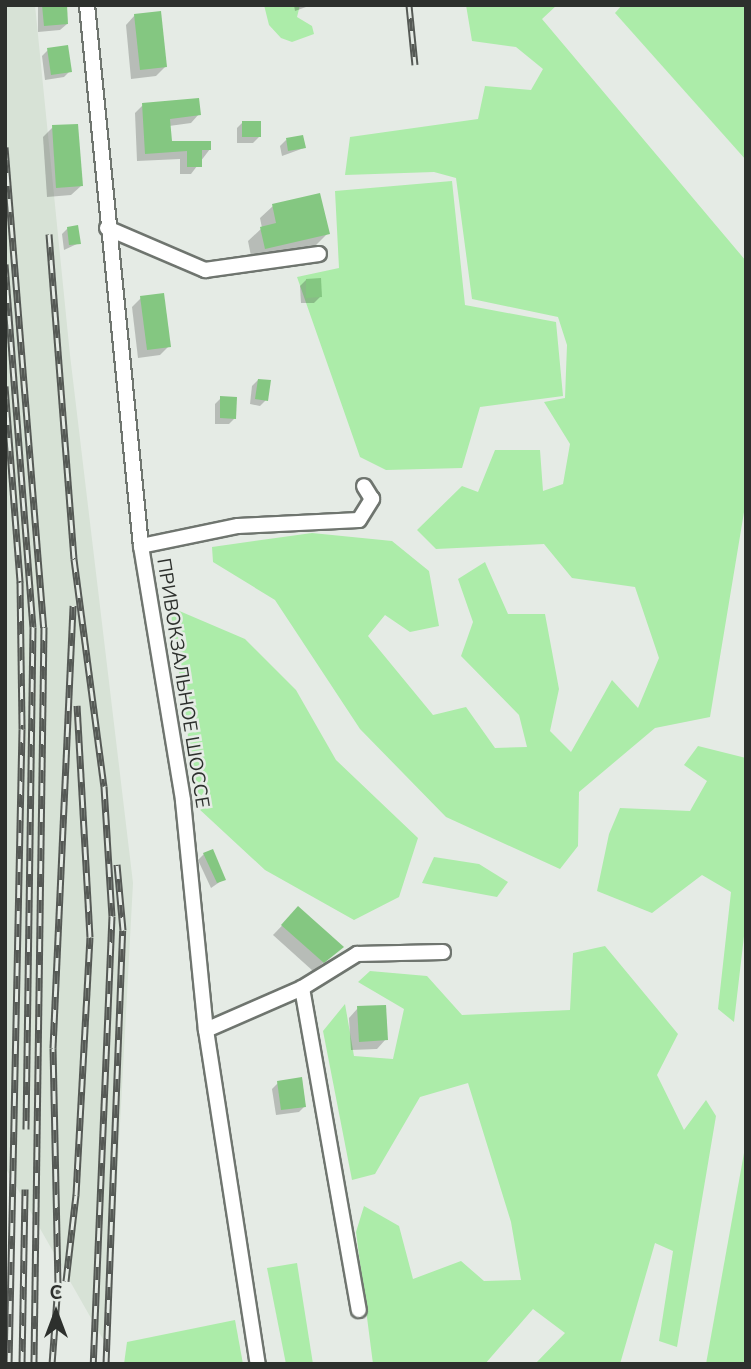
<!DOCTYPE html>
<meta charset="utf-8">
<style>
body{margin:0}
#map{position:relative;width:751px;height:1369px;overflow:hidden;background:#e5ebe5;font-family:Mulish,sans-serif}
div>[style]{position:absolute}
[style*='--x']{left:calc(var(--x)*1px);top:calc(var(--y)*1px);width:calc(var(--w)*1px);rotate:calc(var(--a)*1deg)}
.built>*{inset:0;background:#d7e2d6}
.green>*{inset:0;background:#aceca9}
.shadow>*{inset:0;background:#0003}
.building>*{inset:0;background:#84c781}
.roads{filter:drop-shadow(2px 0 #6f756f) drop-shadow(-2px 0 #6f756f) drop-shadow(0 2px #6f756f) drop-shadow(0 -2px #6f756f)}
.minor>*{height:14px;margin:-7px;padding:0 7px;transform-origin:7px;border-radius:7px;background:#fff}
.rail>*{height:7px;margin-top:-3.5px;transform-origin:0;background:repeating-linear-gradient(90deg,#e5ebe5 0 13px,#555955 0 26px);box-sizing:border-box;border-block:2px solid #555955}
span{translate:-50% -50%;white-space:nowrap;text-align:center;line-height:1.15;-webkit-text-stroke:5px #e5ebe5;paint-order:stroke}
.street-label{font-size:19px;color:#2d302d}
.frame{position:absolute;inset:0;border:7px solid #2d302d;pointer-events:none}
.north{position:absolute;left:21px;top:1278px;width:70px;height:70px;-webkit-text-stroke:5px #e5ebe5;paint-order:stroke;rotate:0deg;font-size:19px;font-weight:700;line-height:28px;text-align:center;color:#2d302d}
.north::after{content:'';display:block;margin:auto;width:24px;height:32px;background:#2d302d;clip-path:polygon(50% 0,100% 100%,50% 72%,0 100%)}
</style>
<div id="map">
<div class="built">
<div style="clip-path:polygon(5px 5px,35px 5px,70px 355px,133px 883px,108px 1348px,5px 1167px)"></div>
</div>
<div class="green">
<div style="clip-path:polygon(264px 5px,300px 5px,297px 17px,312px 26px,314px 34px,292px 42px,281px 38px,269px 25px)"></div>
<div style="clip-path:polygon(466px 5px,557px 5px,542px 19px,746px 261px,746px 500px,710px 717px,655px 728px,579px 792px,578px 846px,560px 869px,446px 817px,360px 729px,275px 600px,213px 562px,212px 547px,312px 533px,392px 541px,429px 571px,439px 626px,410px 632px,385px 615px,368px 636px,433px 715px,466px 707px,495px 748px,527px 747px,519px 715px,461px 656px,473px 622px,458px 579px,485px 562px,508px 614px,545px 614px,559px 689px,550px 731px,571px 752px,612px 680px,638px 708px,659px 658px,635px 587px,572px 578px,544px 544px,436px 549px,417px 530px,462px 486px,478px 492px,495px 450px,540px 450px,543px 491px,563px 484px,570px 444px,544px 402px,565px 398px,567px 345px,558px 317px,472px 299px,456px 178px,434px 172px,345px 175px,350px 137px,478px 119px,485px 86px,531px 90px,543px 69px,516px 47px,472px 41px)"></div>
<div style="clip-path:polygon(622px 5px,746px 5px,746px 160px,615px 13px)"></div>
<div style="clip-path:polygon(452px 181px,465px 305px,556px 322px,563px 396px,480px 407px,462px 468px,386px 470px,360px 457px,297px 277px,339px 268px,335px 191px)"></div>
<div style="clip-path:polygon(170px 607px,245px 639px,296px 690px,336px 760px,418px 838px,399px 897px,354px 920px,265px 870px,198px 808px)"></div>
<div style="clip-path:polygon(698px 746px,746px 758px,746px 919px,734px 1022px,718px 1009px,731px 892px,702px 875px,652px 913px,597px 891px,609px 834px,620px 808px,690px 811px,707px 781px,684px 765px)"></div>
<div style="clip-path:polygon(434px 857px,479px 864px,508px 882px,497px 897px,422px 883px)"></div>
<div style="clip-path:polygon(605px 946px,678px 1034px,657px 1075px,684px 1130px,706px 1100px,716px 1116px,677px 1347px,659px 1341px,673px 1251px,655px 1243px,620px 1364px,535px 1364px,565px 1333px,533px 1309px,485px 1364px,373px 1364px,356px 1232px,364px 1206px,399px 1226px,413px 1279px,461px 1261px,484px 1281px,521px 1280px,511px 1222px,468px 1083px,420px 1097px,375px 1174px,352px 1180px,323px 1031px,345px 1004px,354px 1056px,393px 1059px,404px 1009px,358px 982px,370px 971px,427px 976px,462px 1015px,570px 1010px,573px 953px)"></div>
<div style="clip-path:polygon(746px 1142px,746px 1364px,706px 1364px)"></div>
<div style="clip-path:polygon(297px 1263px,313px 1364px,286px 1364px,267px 1268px)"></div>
<div style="clip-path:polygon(235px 1320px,243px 1364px,124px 1364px,127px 1342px)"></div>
</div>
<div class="shadow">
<div style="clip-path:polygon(38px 5px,65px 5px,67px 24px,60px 30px,38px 32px)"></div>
<div style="clip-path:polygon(294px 5px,306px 5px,306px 7px,295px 11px)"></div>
<div style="clip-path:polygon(135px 15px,165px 67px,156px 76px,131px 79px,126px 25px)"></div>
<div style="clip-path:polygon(48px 50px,70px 71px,64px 77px,45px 80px,42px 56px)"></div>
<div style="clip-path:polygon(143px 105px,199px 114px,191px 123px,169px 126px,170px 143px,210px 149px,191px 174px,180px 174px,180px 159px,137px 161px,135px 113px)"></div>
<div style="clip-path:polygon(243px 122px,259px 137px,253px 143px,237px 143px,237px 128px)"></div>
<div style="clip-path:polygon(53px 127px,81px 186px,71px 195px,47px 197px,43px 137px)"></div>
<div style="clip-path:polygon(286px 140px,304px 148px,282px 156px,280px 146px)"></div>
<div style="clip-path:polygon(273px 206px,328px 233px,315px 246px,252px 261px,248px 241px,262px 228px,260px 218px)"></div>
<div style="clip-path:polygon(68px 228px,79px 243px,64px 250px,62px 234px)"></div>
<div style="clip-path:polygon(306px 280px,320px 297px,314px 303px,301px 303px,300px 286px)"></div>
<div style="clip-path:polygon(141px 298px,169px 346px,160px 355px,138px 358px,132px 307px)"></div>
<div style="clip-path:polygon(258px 380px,266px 400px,260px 406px,250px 404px,252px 386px)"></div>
<div style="clip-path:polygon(221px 398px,235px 418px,229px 424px,215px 424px,215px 404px)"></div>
<div style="clip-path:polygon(204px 854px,224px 879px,211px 888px,198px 860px)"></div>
<div style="clip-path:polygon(298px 909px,332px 956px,313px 971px,273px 935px)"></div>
<div style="clip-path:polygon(358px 1008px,386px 1039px,377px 1049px,351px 1050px,349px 1018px)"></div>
<div style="clip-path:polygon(278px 1083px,305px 1106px,299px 1112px,276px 1115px,272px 1089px)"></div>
</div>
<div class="building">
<div style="clip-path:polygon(42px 5px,67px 5px,68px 24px,44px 26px)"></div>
<div style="clip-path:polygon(161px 11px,167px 67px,140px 70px,134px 14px)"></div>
<div style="clip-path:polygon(68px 45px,72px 72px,51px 75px,47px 48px)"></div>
<div style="clip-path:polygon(199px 98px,201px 115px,170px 119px,172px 141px,211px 141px,211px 150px,202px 150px,202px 167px,187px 167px,187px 151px,145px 154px,142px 103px)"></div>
<div style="clip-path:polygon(242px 121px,261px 121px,261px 137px,242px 137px)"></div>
<div style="clip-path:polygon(78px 124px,83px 186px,56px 188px,52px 125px)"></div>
<div style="clip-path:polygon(303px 135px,306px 148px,288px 151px,286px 138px)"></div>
<div style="clip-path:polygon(320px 193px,330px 234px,265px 249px,260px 227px,276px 223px,272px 204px)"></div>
<div style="clip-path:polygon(78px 225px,81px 244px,69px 245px,67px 227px)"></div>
<div style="clip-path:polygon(321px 278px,322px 297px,306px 298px,306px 279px)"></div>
<div style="clip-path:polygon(164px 293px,171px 347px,147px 350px,140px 296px)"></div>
<div style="clip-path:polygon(258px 379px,271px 380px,268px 401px,255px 399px)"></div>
<div style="clip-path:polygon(220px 396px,237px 397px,236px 419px,220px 418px)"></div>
<div style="clip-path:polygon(213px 849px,226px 880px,217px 883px,203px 853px)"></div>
<div style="clip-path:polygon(298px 906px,344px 947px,324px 963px,281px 925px)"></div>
<div style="clip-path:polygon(386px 1005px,388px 1040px,359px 1042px,357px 1006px)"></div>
<div style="clip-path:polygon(302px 1077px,306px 1107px,281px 1110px,277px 1081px)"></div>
</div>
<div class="roads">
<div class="minor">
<div style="--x:87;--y:5;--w:544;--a:84.3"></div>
<div style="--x:141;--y:546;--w:258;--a:80.6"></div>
<div style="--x:183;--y:801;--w:230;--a:84.3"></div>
<div style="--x:206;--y:1030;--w:338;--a:81.2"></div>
<div style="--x:107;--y:228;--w:107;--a:23.2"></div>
<div style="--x:205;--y:270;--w:115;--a:-8"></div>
<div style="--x:141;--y:546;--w:99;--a:-11.7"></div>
<div style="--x:238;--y:526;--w:121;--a:-2.8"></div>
<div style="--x:359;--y:520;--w:25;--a:-58"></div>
<div style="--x:372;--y:499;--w:15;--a:-122"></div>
<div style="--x:302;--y:988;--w:327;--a:80"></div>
<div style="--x:206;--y:1030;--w:105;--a:-23.6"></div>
<div style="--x:302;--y:988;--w:65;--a:-31.7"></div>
<div style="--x:357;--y:954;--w:86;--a:-1.3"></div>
</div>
</div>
<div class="rail">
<div style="--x:409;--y:5;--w:60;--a:84.3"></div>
<div style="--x:5;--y:147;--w:482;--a:85.4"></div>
<div style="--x:44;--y:627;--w:737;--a:90.78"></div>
<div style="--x:49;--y:234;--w:326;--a:85.6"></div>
<div style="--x:74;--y:559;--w:229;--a:82.5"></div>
<div style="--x:104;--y:786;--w:130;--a:86.5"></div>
<div style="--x:112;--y:916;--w:448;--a:92.4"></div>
<div style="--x:5;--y:264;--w:364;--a:85.6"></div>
<div style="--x:33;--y:627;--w:502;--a:90.8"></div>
<div style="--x:5;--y:386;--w:197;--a:85.6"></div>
<div style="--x:20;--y:582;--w:147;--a:89.2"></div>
<div style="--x:22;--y:729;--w:635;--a:91.17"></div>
<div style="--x:66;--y:1281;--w:87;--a:-83.4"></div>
<div style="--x:76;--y:1195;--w:258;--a:-86.9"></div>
<div style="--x:90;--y:937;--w:232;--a:-93.2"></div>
<div style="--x:22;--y:1364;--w:175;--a:-89"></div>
<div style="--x:52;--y:1364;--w:79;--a:-85.7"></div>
<div style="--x:58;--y:1285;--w:237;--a:-91.2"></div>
<div style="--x:53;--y:1048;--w:443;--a:-87.4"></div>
<div style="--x:106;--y:1364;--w:434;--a:-87.8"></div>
<div style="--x:123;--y:930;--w:66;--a:-95.2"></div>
</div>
<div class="street-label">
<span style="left:183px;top:683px;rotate:81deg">ПРИВОКЗАЛЬНОЕ ШОССЕ</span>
</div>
<div class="frame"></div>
<div class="north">С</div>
</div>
